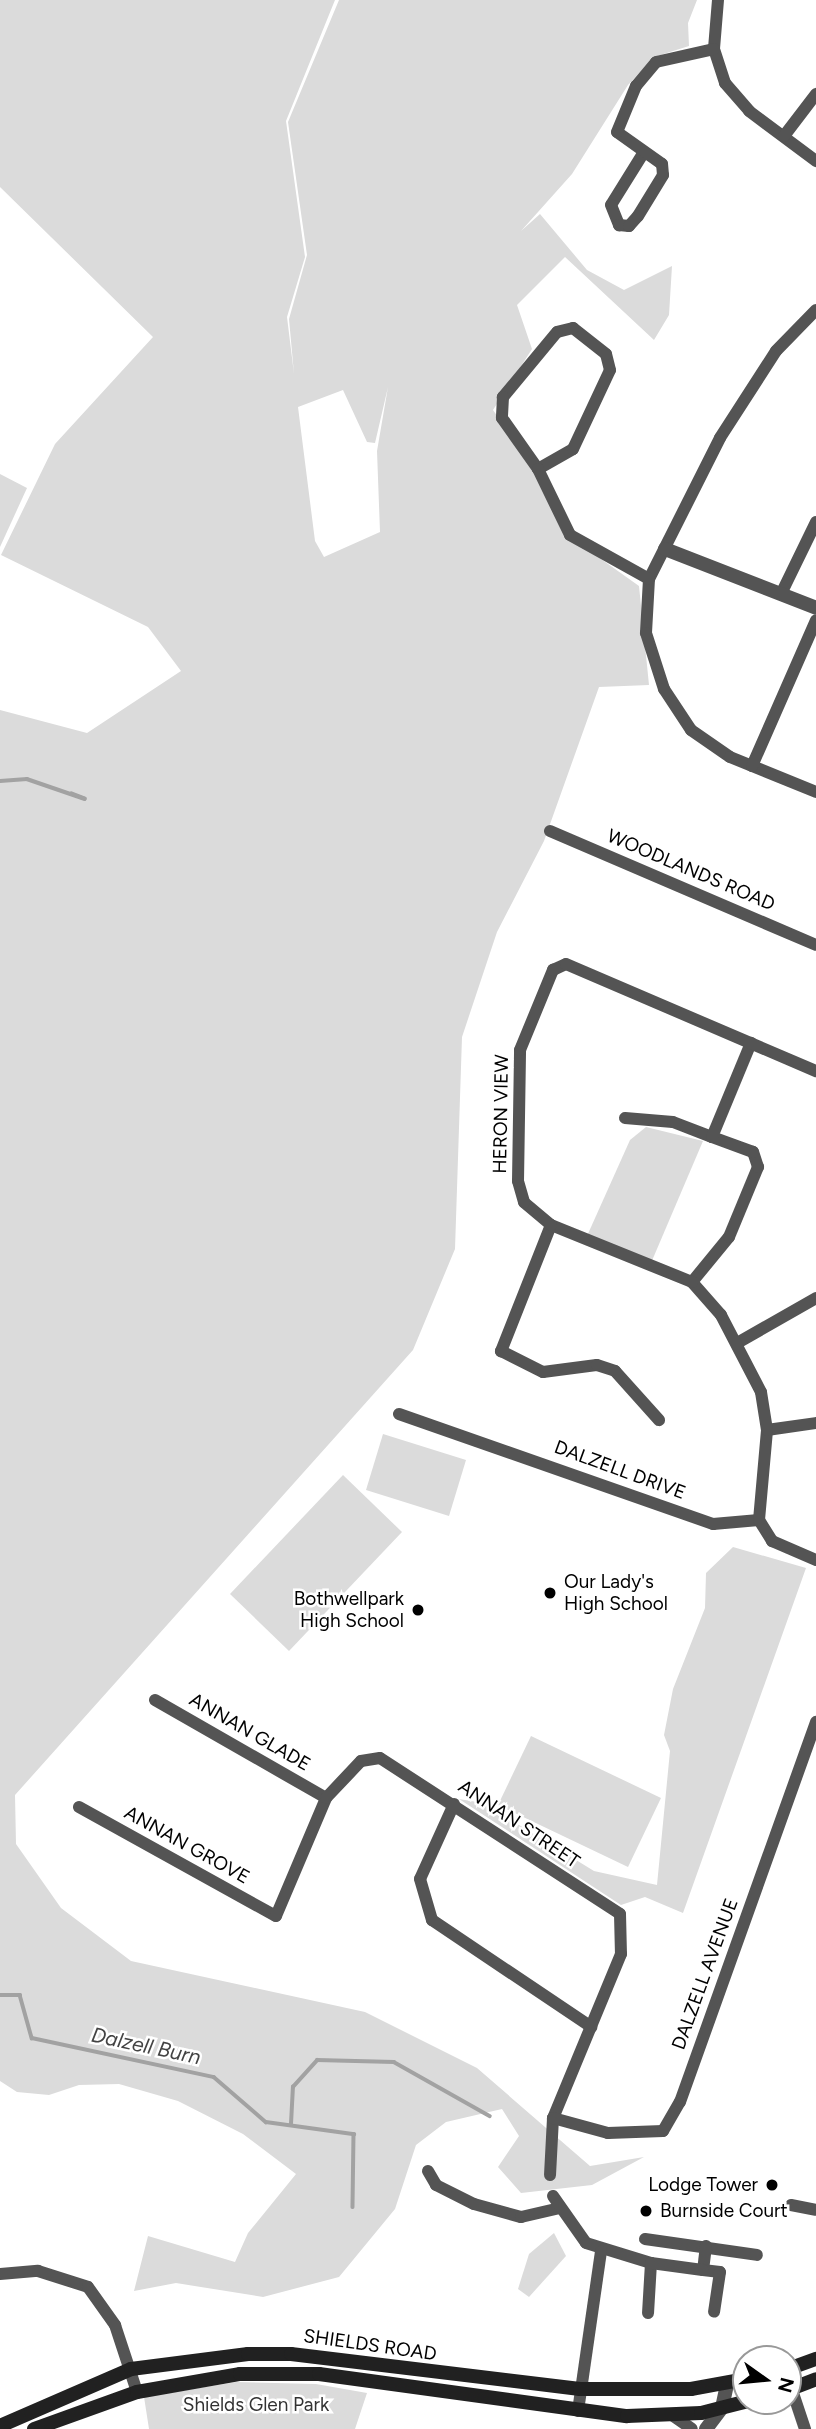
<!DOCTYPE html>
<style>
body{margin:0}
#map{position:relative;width:816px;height:2429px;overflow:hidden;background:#fff;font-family:Figtree,sans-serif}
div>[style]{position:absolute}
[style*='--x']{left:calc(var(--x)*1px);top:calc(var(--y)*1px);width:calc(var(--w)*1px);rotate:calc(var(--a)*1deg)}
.green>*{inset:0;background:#dbdbdb}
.stream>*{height:3.5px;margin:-1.75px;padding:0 1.75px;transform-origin:1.75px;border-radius:1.75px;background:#a2a2a2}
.minor>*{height:12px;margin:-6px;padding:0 6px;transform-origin:6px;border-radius:6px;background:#545454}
.tertiary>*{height:14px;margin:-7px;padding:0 7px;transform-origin:7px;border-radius:7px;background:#545454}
.secondary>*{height:14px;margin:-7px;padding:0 7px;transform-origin:7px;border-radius:7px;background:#212121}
.dots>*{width:19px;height:19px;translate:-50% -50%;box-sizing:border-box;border:4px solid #fff;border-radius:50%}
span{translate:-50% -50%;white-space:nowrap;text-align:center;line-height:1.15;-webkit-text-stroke:5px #fff;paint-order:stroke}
.street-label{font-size:19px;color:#000}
.poi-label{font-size:19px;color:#000}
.left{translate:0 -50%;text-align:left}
.right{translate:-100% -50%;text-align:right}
.park-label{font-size:19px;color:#323232}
.water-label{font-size:21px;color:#434343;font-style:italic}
.north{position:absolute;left:732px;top:2345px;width:70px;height:70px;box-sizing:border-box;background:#fff;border:2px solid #999;border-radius:50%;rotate:105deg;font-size:19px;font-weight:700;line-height:28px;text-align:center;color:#000}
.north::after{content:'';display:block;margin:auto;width:24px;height:32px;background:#000;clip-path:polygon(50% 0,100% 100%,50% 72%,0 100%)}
</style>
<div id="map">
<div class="green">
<div style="clip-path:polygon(evenodd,0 0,335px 0,286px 121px,305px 257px,287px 317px,294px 374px,289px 319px,307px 255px,288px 122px,339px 0,697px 0,688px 23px,689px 46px,654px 57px,628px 85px,572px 174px,521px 231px,540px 214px,587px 270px,624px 290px,672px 266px,669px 315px,654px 340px,565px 257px,517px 305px,532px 349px,493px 410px,557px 500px,563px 532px,639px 586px,649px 685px,599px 687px,544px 841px,497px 932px,462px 1037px,455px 1249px,413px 1350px,15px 1795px,16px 1844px,61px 1908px,131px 1961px,365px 2012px,477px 2068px,590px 2166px,644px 2157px,592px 2185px,521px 2193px,498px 2167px,519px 2136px,502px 2109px,446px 2122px,416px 2145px,395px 2209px,339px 2277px,263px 2297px,176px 2283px,134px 2291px,148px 2236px,235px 2262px,248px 2233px,296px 2174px,243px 2134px,178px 2101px,119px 2084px,79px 2085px,49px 2095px,17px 2092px,0 2081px,0 710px,87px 733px,181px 671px,148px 627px,1px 555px,55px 444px,153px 337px,0 187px,0 0,388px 387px,377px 451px,380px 532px,324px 557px,315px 541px,298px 407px,343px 390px,367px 442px,375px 443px,388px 387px)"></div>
<div style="clip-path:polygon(0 474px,27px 488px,0 547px)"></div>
<div style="clip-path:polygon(646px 1127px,703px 1141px,651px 1263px,587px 1236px,630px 1140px)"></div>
<div style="clip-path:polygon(383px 1434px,466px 1460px,449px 1516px,366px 1490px)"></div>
<div style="clip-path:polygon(343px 1475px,402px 1532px,289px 1651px,230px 1594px)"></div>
<div style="clip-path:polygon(733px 1547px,806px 1568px,683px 1913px,645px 1897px,621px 1905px,459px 1799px,483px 1803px,594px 1871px,657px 1885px,670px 1751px,664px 1735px,673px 1689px,705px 1608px,706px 1573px)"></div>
<div style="clip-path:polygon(531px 1736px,661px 1798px,628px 1867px,498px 1805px)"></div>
<div style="clip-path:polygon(554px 2233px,566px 2256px,529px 2297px,518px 2289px,529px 2254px)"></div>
<div style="clip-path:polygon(236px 2382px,316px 2384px,367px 2393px,355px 2429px,149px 2429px,144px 2397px)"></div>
</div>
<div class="stream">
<div style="--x:0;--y:781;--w:27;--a:-4"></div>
<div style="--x:27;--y:779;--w:61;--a:19"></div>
<div style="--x:85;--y:799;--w:14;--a:-159"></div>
<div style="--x:0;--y:1995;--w:20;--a:0"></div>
<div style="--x:20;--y:1995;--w:45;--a:74.4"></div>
<div style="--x:32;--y:2038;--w:186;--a:12.1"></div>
<div style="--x:214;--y:2077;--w:69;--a:40.9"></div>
<div style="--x:266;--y:2122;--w:89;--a:7.8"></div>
<div style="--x:354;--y:2134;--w:73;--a:90.8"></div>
<div style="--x:291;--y:2124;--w:37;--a:-87"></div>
<div style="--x:293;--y:2087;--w:36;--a:-48"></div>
<div style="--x:317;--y:2060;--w:77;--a:1.5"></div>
<div style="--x:394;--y:2062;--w:110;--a:29.4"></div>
</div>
<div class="minor">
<div style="--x:718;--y:0;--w:49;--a:94.7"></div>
<div style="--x:714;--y:49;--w:36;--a:72"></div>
<div style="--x:725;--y:83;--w:37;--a:49"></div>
<div style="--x:749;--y:111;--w:84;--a:36.7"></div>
<div style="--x:784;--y:136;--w:53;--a:-52.7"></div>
<div style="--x:644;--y:152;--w:62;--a:121.9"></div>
<div style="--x:611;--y:205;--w:22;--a:68"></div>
<div style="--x:619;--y:225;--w:10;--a:6"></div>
<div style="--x:629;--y:226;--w:13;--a:-48"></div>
<div style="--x:638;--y:216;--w:48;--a:-58.6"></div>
<div style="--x:663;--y:175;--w:11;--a:-95"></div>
<div style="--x:662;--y:164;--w:55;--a:-144.6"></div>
<div style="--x:617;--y:132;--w:50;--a:-67.6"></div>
<div style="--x:636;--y:86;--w:31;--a:-50"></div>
<div style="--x:656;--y:62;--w:59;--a:-12.6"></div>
<div style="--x:816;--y:310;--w:57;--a:134.3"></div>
<div style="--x:776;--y:351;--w:103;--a:122.8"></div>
<div style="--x:720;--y:438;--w:158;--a:116.7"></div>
<div style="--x:649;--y:579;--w:54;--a:93.2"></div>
<div style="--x:646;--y:633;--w:59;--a:72.2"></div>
<div style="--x:664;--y:689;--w:49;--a:56.6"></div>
<div style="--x:691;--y:730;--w:47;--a:34.7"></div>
<div style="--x:730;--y:757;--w:93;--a:22.1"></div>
<div style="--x:538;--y:469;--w:40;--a:-29.7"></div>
<div style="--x:573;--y:449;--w:87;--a:-64.9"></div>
<div style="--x:610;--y:370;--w:16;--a:-104"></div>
<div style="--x:606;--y:354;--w:42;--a:-141.8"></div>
<div style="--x:573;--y:328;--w:16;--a:166"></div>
<div style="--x:557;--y:332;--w:85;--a:129.7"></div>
<div style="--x:503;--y:397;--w:21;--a:93"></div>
<div style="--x:502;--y:418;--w:62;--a:54.8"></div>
<div style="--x:538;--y:469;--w:73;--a:64.1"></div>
<div style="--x:570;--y:535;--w:90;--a:29.1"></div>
<div style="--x:781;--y:594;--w:80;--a:-64.1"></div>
<div style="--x:752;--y:766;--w:159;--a:-66.3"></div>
<div style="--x:550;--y:831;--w:289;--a:23.2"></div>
<div style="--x:625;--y:1118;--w:48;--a:4.8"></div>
<div style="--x:673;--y:1122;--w:42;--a:21"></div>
<div style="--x:551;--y:1225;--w:136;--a:111.6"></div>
<div style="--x:501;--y:1351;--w:47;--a:26.6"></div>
<div style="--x:543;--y:1372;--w:54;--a:-7.4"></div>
<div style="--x:597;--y:1365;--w:19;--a:18"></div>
<div style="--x:615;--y:1371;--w:66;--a:48.1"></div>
<div style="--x:692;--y:1282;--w:58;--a:-50.6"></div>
<div style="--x:729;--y:1237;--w:76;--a:-67.5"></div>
<div style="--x:758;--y:1167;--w:16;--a:-108"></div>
<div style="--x:753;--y:1152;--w:44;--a:-159.9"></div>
<div style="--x:712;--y:1137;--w:102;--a:-67.5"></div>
<div style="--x:739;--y:1342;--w:89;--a:-29.7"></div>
<div style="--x:399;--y:1414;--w:333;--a:19.3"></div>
<div style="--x:713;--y:1524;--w:46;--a:-5"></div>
<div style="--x:759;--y:1520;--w:25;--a:58"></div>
<div style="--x:772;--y:1541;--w:48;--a:23.4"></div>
<div style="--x:767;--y:1430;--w:49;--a:-8.1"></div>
<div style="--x:759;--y:1520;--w:90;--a:-84.9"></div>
<div style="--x:767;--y:1430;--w:38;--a:-99"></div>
<div style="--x:761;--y:1392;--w:87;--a:-117.5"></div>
<div style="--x:721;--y:1315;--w:44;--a:-131.3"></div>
<div style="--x:692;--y:1282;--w:152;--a:-158"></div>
<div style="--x:551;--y:1225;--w:35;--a:-140"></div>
<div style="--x:524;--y:1202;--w:22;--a:-106"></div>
<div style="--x:518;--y:1181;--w:131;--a:-89.1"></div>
<div style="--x:520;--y:1050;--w:87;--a:-67.6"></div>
<div style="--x:553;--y:970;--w:14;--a:-25"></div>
<div style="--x:566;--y:964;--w:272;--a:23.2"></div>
<div style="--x:155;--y:1700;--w:197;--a:29.8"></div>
<div style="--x:454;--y:1804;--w:82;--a:114.4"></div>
<div style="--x:420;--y:1879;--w:43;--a:73.7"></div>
<div style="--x:432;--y:1920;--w:192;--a:33.9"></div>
<div style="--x:79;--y:1807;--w:225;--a:29"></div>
<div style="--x:276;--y:1916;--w:128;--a:-67"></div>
<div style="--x:326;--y:1798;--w:51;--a:-46.6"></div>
<div style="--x:361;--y:1761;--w:19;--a:-9"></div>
<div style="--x:380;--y:1758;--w:286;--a:33"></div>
<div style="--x:620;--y:1914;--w:40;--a:88.6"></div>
<div style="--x:621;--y:1954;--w:178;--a:112.5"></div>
<div style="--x:553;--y:2118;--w:57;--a:93"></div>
<div style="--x:553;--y:2118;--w:57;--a:15.3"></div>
<div style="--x:608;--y:2133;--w:55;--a:-2.1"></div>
<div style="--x:663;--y:2131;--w:34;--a:-60"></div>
<div style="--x:680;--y:2102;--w:404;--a:-70.3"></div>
<div style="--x:428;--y:2171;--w:16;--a:60"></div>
<div style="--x:436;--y:2185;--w:42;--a:26.6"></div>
<div style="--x:474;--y:2204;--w:49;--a:15.5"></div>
<div style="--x:521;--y:2217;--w:40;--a:-13"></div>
<div style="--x:553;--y:2196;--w:57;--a:54.9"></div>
<div style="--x:586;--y:2243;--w:68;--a:17.1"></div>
<div style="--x:651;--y:2263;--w:50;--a:93.4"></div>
<div style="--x:791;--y:2205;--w:25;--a:11"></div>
<div style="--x:645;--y:2239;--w:113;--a:8.1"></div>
<div style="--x:706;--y:2246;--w:24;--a:97"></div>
<div style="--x:703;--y:2270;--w:17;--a:7"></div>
<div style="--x:720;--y:2272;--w:40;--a:98.5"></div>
<div style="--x:651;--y:2263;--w:52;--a:7.7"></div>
<div style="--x:0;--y:2274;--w:38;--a:-5"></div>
<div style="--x:38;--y:2271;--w:52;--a:17.7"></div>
<div style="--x:88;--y:2287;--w:47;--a:54.6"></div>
<div style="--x:115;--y:2325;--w:71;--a:71.8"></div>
<div style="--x:788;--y:2378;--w:54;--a:71.6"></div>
<div style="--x:578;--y:2411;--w:161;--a:-81.8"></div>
<div style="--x:672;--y:2415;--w:24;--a:35"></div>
</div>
<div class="tertiary">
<div style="--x:665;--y:549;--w:162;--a:21.3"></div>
<div style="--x:706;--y:2429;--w:26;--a:-53"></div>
<div style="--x:722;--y:2408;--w:25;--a:-78"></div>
</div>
<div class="secondary">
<div style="--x:788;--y:2369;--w:30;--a:-20"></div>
<div style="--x:788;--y:2390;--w:30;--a:-21"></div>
<div style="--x:0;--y:2426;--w:143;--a:-23.5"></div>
<div style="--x:131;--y:2369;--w:118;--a:-7.3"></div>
<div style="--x:248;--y:2354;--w:43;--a:0"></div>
<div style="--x:291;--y:2354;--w:291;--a:6.9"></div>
<div style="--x:580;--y:2389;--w:111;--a:0"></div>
<div style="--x:691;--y:2389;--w:56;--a:-10.3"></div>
<div style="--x:34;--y:2429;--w:109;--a:-19.8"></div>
<div style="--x:137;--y:2392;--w:105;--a:-9.9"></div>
<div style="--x:240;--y:2374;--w:79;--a:0"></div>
<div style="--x:319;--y:2374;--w:311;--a:7.8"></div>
<div style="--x:627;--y:2416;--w:74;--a:-2.3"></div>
<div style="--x:701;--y:2413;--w:49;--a:-14.3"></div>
</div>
<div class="dots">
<div style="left:550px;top:1593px;background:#000"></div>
<div style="left:418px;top:1610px;background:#000"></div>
<div style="left:772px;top:2185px;background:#000"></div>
<div style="left:646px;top:2211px;background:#000"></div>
</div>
<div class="street-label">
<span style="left:691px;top:870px;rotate:23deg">WOODLANDS ROAD</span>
<span style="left:501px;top:1114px;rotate:-89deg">HERON VIEW</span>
<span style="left:620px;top:1470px;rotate:20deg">DALZELL DRIVE</span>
<span style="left:250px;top:1732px;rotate:30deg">ANNAN GLADE</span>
<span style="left:519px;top:1824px;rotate:34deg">ANNAN STREET</span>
<span style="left:187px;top:1845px;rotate:29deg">ANNAN GROVE</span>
<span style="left:705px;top:1974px;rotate:-70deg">DALZELL AVENUE</span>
<span style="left:370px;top:2345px;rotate:8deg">SHIELDS ROAD</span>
</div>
<div class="poi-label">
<span class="left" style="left:564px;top:1593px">Our Lady's<br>High School</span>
<span class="right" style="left:404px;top:1610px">Bothwellpark<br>High School</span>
<span class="right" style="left:758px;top:2185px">Lodge Tower</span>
<span class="left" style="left:660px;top:2211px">Burnside Court</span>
</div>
<div class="park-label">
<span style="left:256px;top:2405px">Shields Glen Park</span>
</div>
<div class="water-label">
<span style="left:146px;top:2046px;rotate:12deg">Dalzell Burn</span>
</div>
<div class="north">N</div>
</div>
